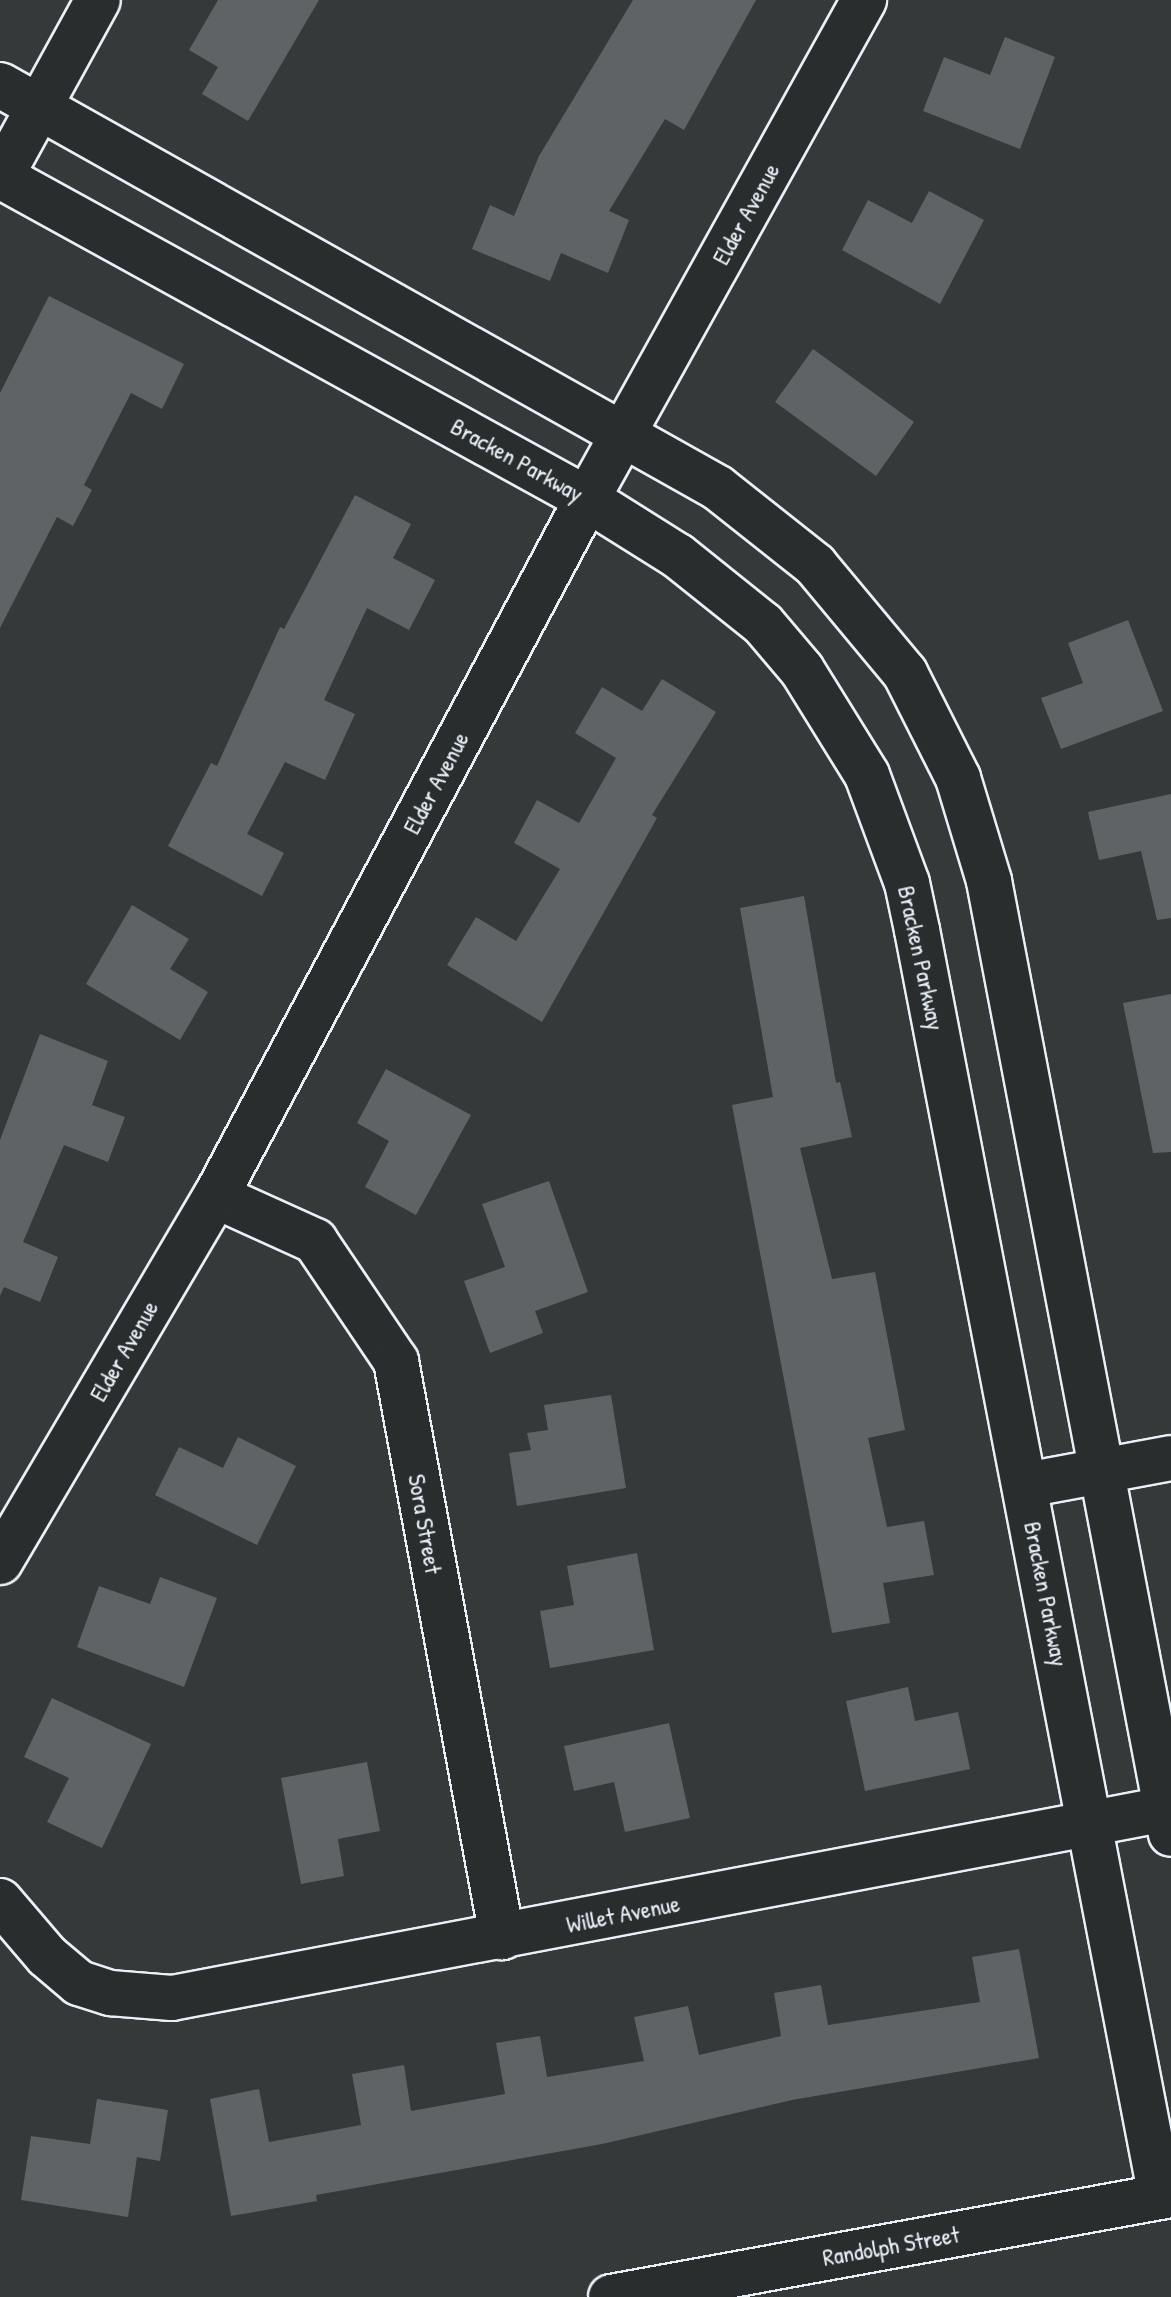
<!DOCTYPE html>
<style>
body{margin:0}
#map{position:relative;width:1171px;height:2297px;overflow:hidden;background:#35393a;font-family:"Patrick Hand",sans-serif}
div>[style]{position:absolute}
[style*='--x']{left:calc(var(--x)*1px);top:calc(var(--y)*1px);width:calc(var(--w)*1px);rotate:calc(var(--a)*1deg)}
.building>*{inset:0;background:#5f6365}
.roads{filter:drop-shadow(2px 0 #e8f1f8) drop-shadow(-2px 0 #e8f1f8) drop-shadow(0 2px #e8f1f8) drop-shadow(0 -2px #e8f1f8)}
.street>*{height:44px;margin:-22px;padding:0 22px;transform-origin:22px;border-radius:22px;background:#2a2d2e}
.secondary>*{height:44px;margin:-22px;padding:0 22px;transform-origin:22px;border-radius:22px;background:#2a2d2e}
span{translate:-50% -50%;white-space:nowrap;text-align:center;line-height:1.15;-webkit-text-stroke:8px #2a2d2e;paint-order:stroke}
.street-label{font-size:24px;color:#e8f1f8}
</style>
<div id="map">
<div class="building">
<div style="clip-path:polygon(218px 0,319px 0,248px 121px,202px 94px,218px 67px,189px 50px)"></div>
<div style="clip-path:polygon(633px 0,756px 0,684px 130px,665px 119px,609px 211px,629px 220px,608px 273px,561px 253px,550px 281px,472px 249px,490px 205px,514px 216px,539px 156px)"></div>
<div style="clip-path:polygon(1005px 37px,1055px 57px,1020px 149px,923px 111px,944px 57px,990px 75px)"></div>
<div style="clip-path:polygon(929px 191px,984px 220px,940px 304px,842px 250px,868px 200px,912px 223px)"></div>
<div style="clip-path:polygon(49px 296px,184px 364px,162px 409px,131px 393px,84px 485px,92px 490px,73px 526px,57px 517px,0 628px,0 393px)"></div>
<div style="clip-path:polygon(813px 349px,914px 422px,876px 476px,775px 402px)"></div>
<div style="clip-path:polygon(355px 495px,411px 524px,393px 558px,435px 580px,409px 630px,367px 608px,324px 700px,355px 714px,325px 780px,285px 762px,247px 834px,284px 853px,262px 896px,168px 846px,211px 763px,217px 766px,280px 627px,284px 629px)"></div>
<div style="clip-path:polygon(1128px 620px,1163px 711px,1061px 749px,1041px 698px,1083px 683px,1068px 643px)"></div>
<div style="clip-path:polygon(662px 679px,716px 712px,652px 815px,657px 818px,542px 1022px,447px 965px,476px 917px,516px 941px,560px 869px,514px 843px,537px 800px,579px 823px,616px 758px,575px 733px,602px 687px,642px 711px)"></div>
<div style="clip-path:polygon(1171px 794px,1171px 918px,1157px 920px,1141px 851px,1099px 860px,1088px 812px)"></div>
<div style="clip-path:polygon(804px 896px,836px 1083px,840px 1082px,852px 1137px,800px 1148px,832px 1279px,875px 1272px,905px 1430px,868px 1438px,887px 1527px,924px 1521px,934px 1575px,883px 1583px,890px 1623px,832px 1633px,732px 1105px,773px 1097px,740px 908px)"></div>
<div style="clip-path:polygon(132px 905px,189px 939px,170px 969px,208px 992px,180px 1040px,86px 984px)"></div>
<div style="clip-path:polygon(1171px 994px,1171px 1152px,1153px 1153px,1123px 1003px)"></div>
<div style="clip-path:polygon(40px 1034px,108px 1061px,92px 1105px,125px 1117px,108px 1162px,64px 1145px,23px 1242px,58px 1257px,40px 1302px,4px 1287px,0 1296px,0 1140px)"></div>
<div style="clip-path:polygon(386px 1069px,471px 1115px,416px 1215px,365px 1187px,389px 1141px,357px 1123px)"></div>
<div style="clip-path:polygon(549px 1181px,588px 1292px,535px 1311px,543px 1333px,490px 1353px,464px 1281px,505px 1267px,482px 1204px)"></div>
<div style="clip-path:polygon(611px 1395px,626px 1488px,517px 1506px,509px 1453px,531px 1450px,527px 1433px,548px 1430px,544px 1405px)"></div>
<div style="clip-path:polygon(238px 1437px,296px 1466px,257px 1545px,155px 1495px,179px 1447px,223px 1468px)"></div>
<div style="clip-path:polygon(637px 1553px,654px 1650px,550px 1668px,540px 1611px,574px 1605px,567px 1566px)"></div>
<div style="clip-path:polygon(160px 1577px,217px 1598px,184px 1687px,77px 1647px,99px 1586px,150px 1604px)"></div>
<div style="clip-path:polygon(908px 1687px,915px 1721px,958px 1712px,970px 1769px,865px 1791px,846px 1701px)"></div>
<div style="clip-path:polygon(52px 1698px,151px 1744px,102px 1848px,47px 1822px,69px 1778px,24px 1757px)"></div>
<div style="clip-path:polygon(669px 1723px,690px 1818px,625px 1832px,614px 1782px,574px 1791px,564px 1746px)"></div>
<div style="clip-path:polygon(367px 1762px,380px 1831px,338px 1839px,344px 1876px,301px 1884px,281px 1778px)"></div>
<div style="clip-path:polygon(1019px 1949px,1039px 2058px,792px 2100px,602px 2144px,316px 2195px,317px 2201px,231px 2216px,210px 2099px,259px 2089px,269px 2142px,361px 2125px,352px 2074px,404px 2065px,411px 2111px,505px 2094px,496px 2043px,540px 2036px,547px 2077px,644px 2061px,634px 2017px,688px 2006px,699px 2055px,781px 2036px,774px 1993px,821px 1985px,828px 2025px,980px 2002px,972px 1957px)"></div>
<div style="clip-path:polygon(97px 2099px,168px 2110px,160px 2161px,137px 2157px,128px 2217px,21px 2200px,31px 2136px,90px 2144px)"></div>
</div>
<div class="roads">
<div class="street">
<div style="--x:0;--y:178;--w:203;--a:-61.2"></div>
<div style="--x:216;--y:1196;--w:109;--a:24.4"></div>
<div style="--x:315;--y:1241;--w:145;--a:56"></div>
<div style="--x:396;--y:1361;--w:586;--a:79.57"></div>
<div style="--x:1025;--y:1485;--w:148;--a:-10.5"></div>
<div style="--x:0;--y:1562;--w:425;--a:-59.5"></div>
<div style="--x:216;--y:1196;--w:790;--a:-61.97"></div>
<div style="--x:587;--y:499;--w:571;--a:-60.96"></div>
<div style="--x:0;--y:1901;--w:72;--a:49.5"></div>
<div style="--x:47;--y:1956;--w:42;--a:40.2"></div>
<div style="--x:79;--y:1983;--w:33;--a:18"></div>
<div style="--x:110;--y:1993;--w:62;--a:4.6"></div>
<div style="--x:172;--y:1998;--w:1012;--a:-10.77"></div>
</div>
<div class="secondary">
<div style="--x:0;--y:85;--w:823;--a:29.3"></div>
<div style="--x:718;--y:488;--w:124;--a:38.4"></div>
<div style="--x:815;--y:565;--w:141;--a:50.2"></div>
<div style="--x:905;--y:673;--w:118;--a:63.2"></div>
<div style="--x:958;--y:778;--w:108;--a:73.2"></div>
<div style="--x:989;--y:881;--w:970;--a:79.19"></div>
<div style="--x:0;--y:176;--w:670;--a:28.82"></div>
<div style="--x:587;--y:499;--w:107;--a:32.1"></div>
<div style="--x:678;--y:556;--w:109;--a:38.7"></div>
<div style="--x:763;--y:624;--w:60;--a:49.7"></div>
<div style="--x:802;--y:670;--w:123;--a:58.2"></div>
<div style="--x:867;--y:775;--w:115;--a:69.7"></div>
<div style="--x:907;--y:883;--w:48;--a:78"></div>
<div style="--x:917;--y:930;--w:1290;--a:79.1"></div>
<div style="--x:611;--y:2297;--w:569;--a:-10.32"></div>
</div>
</div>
<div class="street-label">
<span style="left:746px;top:214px;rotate:-61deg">Elder Avenue</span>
<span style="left:517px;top:460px;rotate:29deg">Bracken Parkway</span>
<span style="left:436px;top:783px;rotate:-62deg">Elder Avenue</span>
<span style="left:921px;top:958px;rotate:78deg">Bracken Parkway</span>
<span style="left:124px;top:1351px;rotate:-60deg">Elder Avenue</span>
<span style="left:425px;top:1524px;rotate:80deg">Sora Street</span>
<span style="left:1046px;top:1594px;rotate:79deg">Bracken Parkway</span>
<span style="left:623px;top:1914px;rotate:-11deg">Willet Avenue</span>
<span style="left:891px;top:2246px;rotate:-10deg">Randolph Street</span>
</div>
</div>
